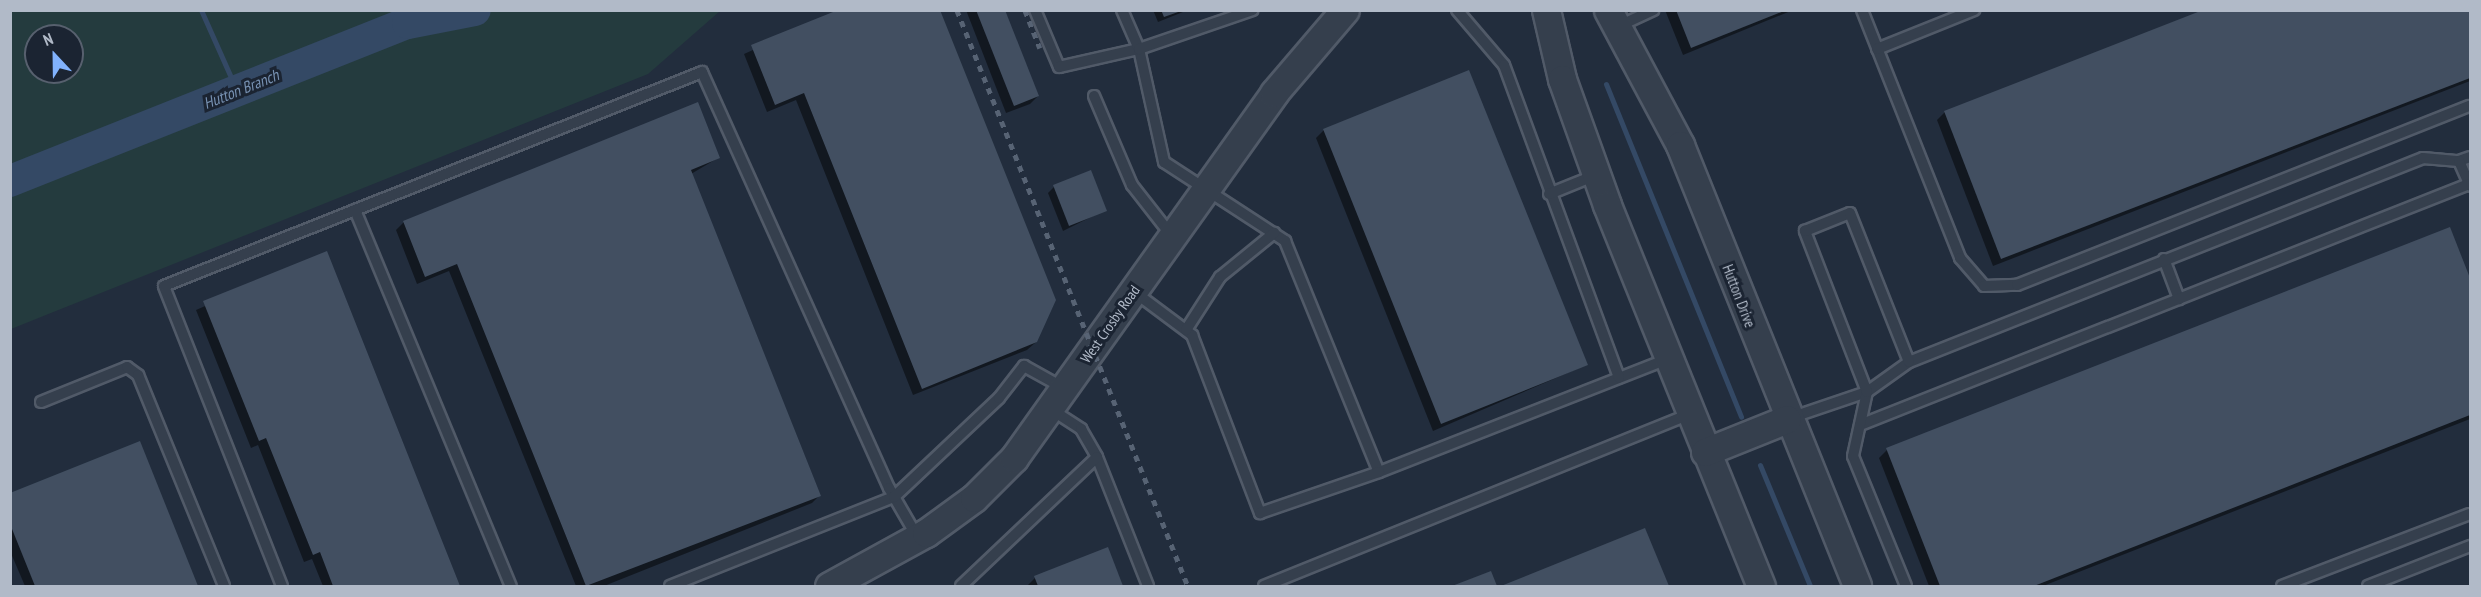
<!DOCTYPE html>
<style>
body{margin:0}
#map{position:relative;width:2481px;height:597px;overflow:hidden;background:#222d3d;font-family:"PT Sans Narrow",sans-serif}
div>[style]{position:absolute}
[style*='--x']{left:calc(var(--x)*1px);top:calc(var(--y)*1px);width:calc(var(--w)*1px);rotate:calc(var(--a)*1deg)}
.green>*{inset:0;background:#243b3e}
.shadow>*{inset:0;background:#0007}
.stream>*{height:5px;margin:-2.5px;padding:0 2.5px;transform-origin:2.5px;border-radius:2.5px;background:#344965}
.river>*{height:32px;margin:-16px;padding:0 16px;transform-origin:16px;border-radius:16px;background:#344965}
.building>*{inset:0;background:#424f61}
.roads{filter:drop-shadow(2px 0 #515a68) drop-shadow(-2px 0 #515a68) drop-shadow(0 2px #515a68) drop-shadow(0 -2px #515a68)}
.service>*{height:10px;margin:-5px;padding:0 5px;transform-origin:5px;border-radius:5px;background:#353f4d}
.tertiary>*{height:27px;margin:-13.5px;padding:0 13.5px;transform-origin:13.5px;border-radius:13.5px;background:#353f4d}
.rail>*{height:4.5px;margin-top:-2.25px;transform-origin:0;background:repeating-linear-gradient(90deg,#576374 0 6px,transparent 0 12px)}
span{translate:-50% -50%;white-space:nowrap;text-align:center;line-height:1.15;-webkit-text-stroke:6px #1b2432;paint-order:stroke}
.street-label{font-size:15px;color:#b1bac8}
.water-label{font-size:16px;color:#7791b2;font-style:italic}
.frame{position:absolute;inset:0;border:12px solid #b1bac8;pointer-events:none}
.north{position:absolute;left:24px;top:24px;width:60px;height:60px;box-sizing:border-box;background:#1b2432;border:2px solid #57606e;border-radius:50%;rotate:338deg;font-size:16px;font-weight:700;line-height:24px;text-align:center;color:#b1bac8}
.north::after{content:'';display:block;margin:auto;width:21px;height:27px;background:#81b2fd;clip-path:polygon(50% 0,100% 100%,50% 72%,0 100%)}
</style>
<div id="map">
<div class="green">
<div style="clip-path:polygon(evenodd,11px 10px,720px 10px,720px 11px,648px 74px,11px 329px,11px 10px,36px 36px,72px 36px,72px 72px,36px 72px,36px 36px)"></div>
</div>
<div class="shadow">
<div style="clip-path:polygon(842px 10px,1036px 342px,1027px 350px,913px 395px,796px 100px,767px 112px,744px 54px)"></div>
<div style="clip-path:polygon(966px 10px,1004px 10px,1038px 96px,1030px 104px,1006px 113px)"></div>
<div style="clip-path:polygon(1153px 10px,1188px 10px,1158px 22px)"></div>
<div style="clip-path:polygon(1665px 10px,1793px 10px,1683px 55px)"></div>
<div style="clip-path:polygon(2208px 10px,2470px 10px,2470px 81px,1993px 266px,1937px 120px,1945px 112px)"></div>
<div style="clip-path:polygon(1324px 130px,1586px 365px,1433px 431px,1316px 138px)"></div>
<div style="clip-path:polygon(718px 158px,691px 174px,820px 495px,812px 503px,604px 586px,576px 586px,449px 271px,417px 284px,396px 230px,404px 222px)"></div>
<div style="clip-path:polygon(1054px 187px,1105px 210px,1063px 231px,1048px 193px)"></div>
<div style="clip-path:polygon(2449px 229px,2470px 283px,2470px 419px,2043px 586px,1929px 586px,1879px 458px,1887px 450px)"></div>
<div style="clip-path:polygon(326px 253px,459px 586px,323px 586px,312px 559px,304px 562px,258px 445px,251px 448px,196px 310px)"></div>
<div style="clip-path:polygon(140px 443px,197px 586px,25px 586px,10px 551px,10px 494px)"></div>
<div style="clip-path:polygon(1644px 529px,1668px 586px,1505px 586px)"></div>
<div style="clip-path:polygon(1107px 549px,1122px 586px,1027px 586px,1035px 578px)"></div>
<div style="clip-path:polygon(1490px 573px,1496px 586px,1456px 586px)"></div>
</div>
<div class="stream">
<div style="--x:201;--y:10;--w:91;--a:66"></div>
<div style="--x:1606;--y:84;--w:359;--a:67.9"></div>
<div style="--x:1760;--y:465;--w:131;--a:67.5"></div>
</div>
<div class="river">
<div style="--x:10;--y:181;--w:428;--a:-21.7"></div>
<div style="--x:408;--y:23;--w:68;--a:-11"></div>
</div>
<div class="building">
<div style="clip-path:polygon(838px 10px,940px 10px,1056px 300px,1037px 342px,922px 389px,804px 93px,775px 105px,751px 45px)"></div>
<div style="clip-path:polygon(976px 10px,1005px 10px,1039px 96px,1014px 106px)"></div>
<div style="clip-path:polygon(1161px 10px,1181px 10px,1181px 11px,1164px 17px)"></div>
<div style="clip-path:polygon(1676px 10px,1784px 10px,1784px 11px,1691px 48px)"></div>
<div style="clip-path:polygon(2203px 10px,2470px 10px,2470px 78px,2001px 259px,1944px 111px)"></div>
<div style="clip-path:polygon(1469px 70px,1588px 365px,1441px 424px,1323px 129px)"></div>
<div style="clip-path:polygon(698px 102px,720px 158px,691px 170px,821px 496px,586px 586px,457px 264px,425px 277px,403px 221px)"></div>
<div style="clip-path:polygon(1091px 170px,1107px 211px,1069px 226px,1053px 185px)"></div>
<div style="clip-path:polygon(2450px 227px,2470px 278px,2470px 415px,2034px 586px,1940px 586px,1886px 448px)"></div>
<div style="clip-path:polygon(327px 251px,460px 586px,333px 586px,320px 552px,313px 555px,266px 438px,259px 441px,203px 301px)"></div>
<div style="clip-path:polygon(140px 441px,198px 586px,35px 586px,10px 524px,10px 493px)"></div>
<div style="clip-path:polygon(1645px 528px,1669px 586px,1501px 586px)"></div>
<div style="clip-path:polygon(1108px 547px,1123px 586px,1038px 586px,1034px 576px)"></div>
<div style="clip-path:polygon(1491px 571px,1497px 586px,1452px 586px)"></div>
</div>
<div class="roads">
<div class="service">
<div style="--x:1035;--y:10;--w:62;--a:67.2"></div>
<div style="--x:1059;--y:67;--w:82;--a:-12.7"></div>
<div style="--x:1139;--y:49;--w:116;--a:77.5"></div>
<div style="--x:1164;--y:162;--w:145;--a:33.1"></div>
<div style="--x:1285;--y:241;--w:249;--a:67.9"></div>
<div style="--x:1379;--y:472;--w:310;--a:-21.4"></div>
<div style="--x:1122;--y:10;--w:43;--a:66.4"></div>
<div style="--x:1139;--y:49;--w:120;--a:-18.9"></div>
<div style="--x:1457;--y:10;--w:72;--a:49.5"></div>
<div style="--x:1504;--y:65;--w:333;--a:69.8"></div>
<div style="--x:1862;--y:10;--w:267;--a:68.4"></div>
<div style="--x:1960;--y:258;--w:37;--a:49"></div>
<div style="--x:1984;--y:286;--w:33;--a:-2"></div>
<div style="--x:2017;--y:285;--w:487;--a:-21.6"></div>
<div style="--x:1619;--y:26;--w:38;--a:-25"></div>
<div style="--x:1877;--y:49;--w:105;--a:-21.9"></div>
<div style="--x:1094;--y:96;--w:97;--a:66.9"></div>
<div style="--x:1132;--y:185;--w:63;--a:52"></div>
<div style="--x:2459;--y:161;--w:12;--a:-20"></div>
<div style="--x:1549;--y:194;--w:51;--a:-22"></div>
<div style="--x:355;--y:210;--w:407;--a:67.5"></div>
<div style="--x:2164;--y:259;--w:43;--a:69.4"></div>
<div style="--x:1133;--y:291;--w:74;--a:36.7"></div>
<div style="--x:1192;--y:335;--w:191;--a:69.1"></div>
<div style="--x:1260;--y:513;--w:126;--a:-19"></div>
<div style="--x:1186;--y:330;--w:63;--a:-57.3"></div>
<div style="--x:1220;--y:277;--w:70;--a:-39.2"></div>
<div style="--x:41;--y:402;--w:93;--a:-22.1"></div>
<div style="--x:127;--y:367;--w:14;--a:36"></div>
<div style="--x:138;--y:375;--w:228;--a:67.8"></div>
<div style="--x:1052;--y:410;--w:35;--a:33"></div>
<div style="--x:1081;--y:429;--w:32;--a:60"></div>
<div style="--x:1097;--y:457;--w:139;--a:68.4"></div>
<div style="--x:1790;--y:418;--w:81;--a:-18.7"></div>
<div style="--x:1867;--y:392;--w:52;--a:-35.5"></div>
<div style="--x:1909;--y:362;--w:553;--a:-21.65"></div>
<div style="--x:2423;--y:158;--w:36;--a:5"></div>
<div style="--x:2459;--y:161;--w:27;--a:66"></div>
<div style="--x:1860;--y:425;--w:655;--a:-21.59"></div>
<div style="--x:282;--y:586;--w:322;--a:-111.5"></div>
<div style="--x:164;--y:286;--w:579;--a:-21.69"></div>
<div style="--x:702;--y:72;--w:456;--a:65.8"></div>
<div style="--x:889;--y:488;--w:58;--a:59.9"></div>
<div style="--x:670;--y:586;--w:241;--a:-21.7"></div>
<div style="--x:894;--y:497;--w:144;--a:-43.3"></div>
<div style="--x:999;--y:398;--w:41;--a:-52"></div>
<div style="--x:1024;--y:366;--w:43;--a:28.9"></div>
<div style="--x:961;--y:586;--w:187;--a:-43.5"></div>
<div style="--x:1264;--y:586;--w:459;--a:-22"></div>
<div style="--x:1906;--y:586;--w:140;--a:-112.2"></div>
<div style="--x:1853;--y:456;--w:66;--a:-77.7"></div>
<div style="--x:1867;--y:392;--w:173;--a:-111.1"></div>
<div style="--x:1805;--y:231;--w:48;--a:-21.8"></div>
<div style="--x:1850;--y:213;--w:160;--a:68.4"></div>
<div style="--x:2282;--y:586;--w:201;--a:-21"></div>
<div style="--x:2368;--y:586;--w:110;--a:-21.4"></div>
</div>
<div class="tertiary">
<div style="--x:1546;--y:10;--w:71;--a:76.9"></div>
<div style="--x:1562;--y:79;--w:134;--a:70.3"></div>
<div style="--x:1607;--y:205;--w:411;--a:68"></div>
<div style="--x:1608;--y:10;--w:153;--a:61.9"></div>
<div style="--x:1680;--y:145;--w:475;--a:68.1"></div>
<div style="--x:1705;--y:452;--w:88;--a:-21.9"></div>
<div style="--x:829;--y:586;--w:111;--a:-28.7"></div>
<div style="--x:926;--y:533;--w:59;--a:-36.1"></div>
<div style="--x:974;--y:498;--w:57;--a:-45"></div>
<div style="--x:1014;--y:458;--w:448;--a:-54.5"></div>
<div style="--x:1274;--y:93;--w:109;--a:-49.5"></div>
</div>
</div>
<div class="rail">
<div style="--x:957;--y:10;--w:621;--a:68.15"></div>
<div style="--x:1025;--y:10;--w:41;--a:68.5"></div>
</div>
<div class="street-label">
<span style="left:1739px;top:296px;rotate:69deg">Hutton Drive</span>
<span style="left:1110px;top:324px;rotate:-55deg">West Crosby Road</span>
</div>
<div class="water-label">
<span style="left:241px;top:89px;rotate:-22deg">Hutton Branch</span>
</div>
<div class="frame"></div>
<div class="north">N</div>
</div>
